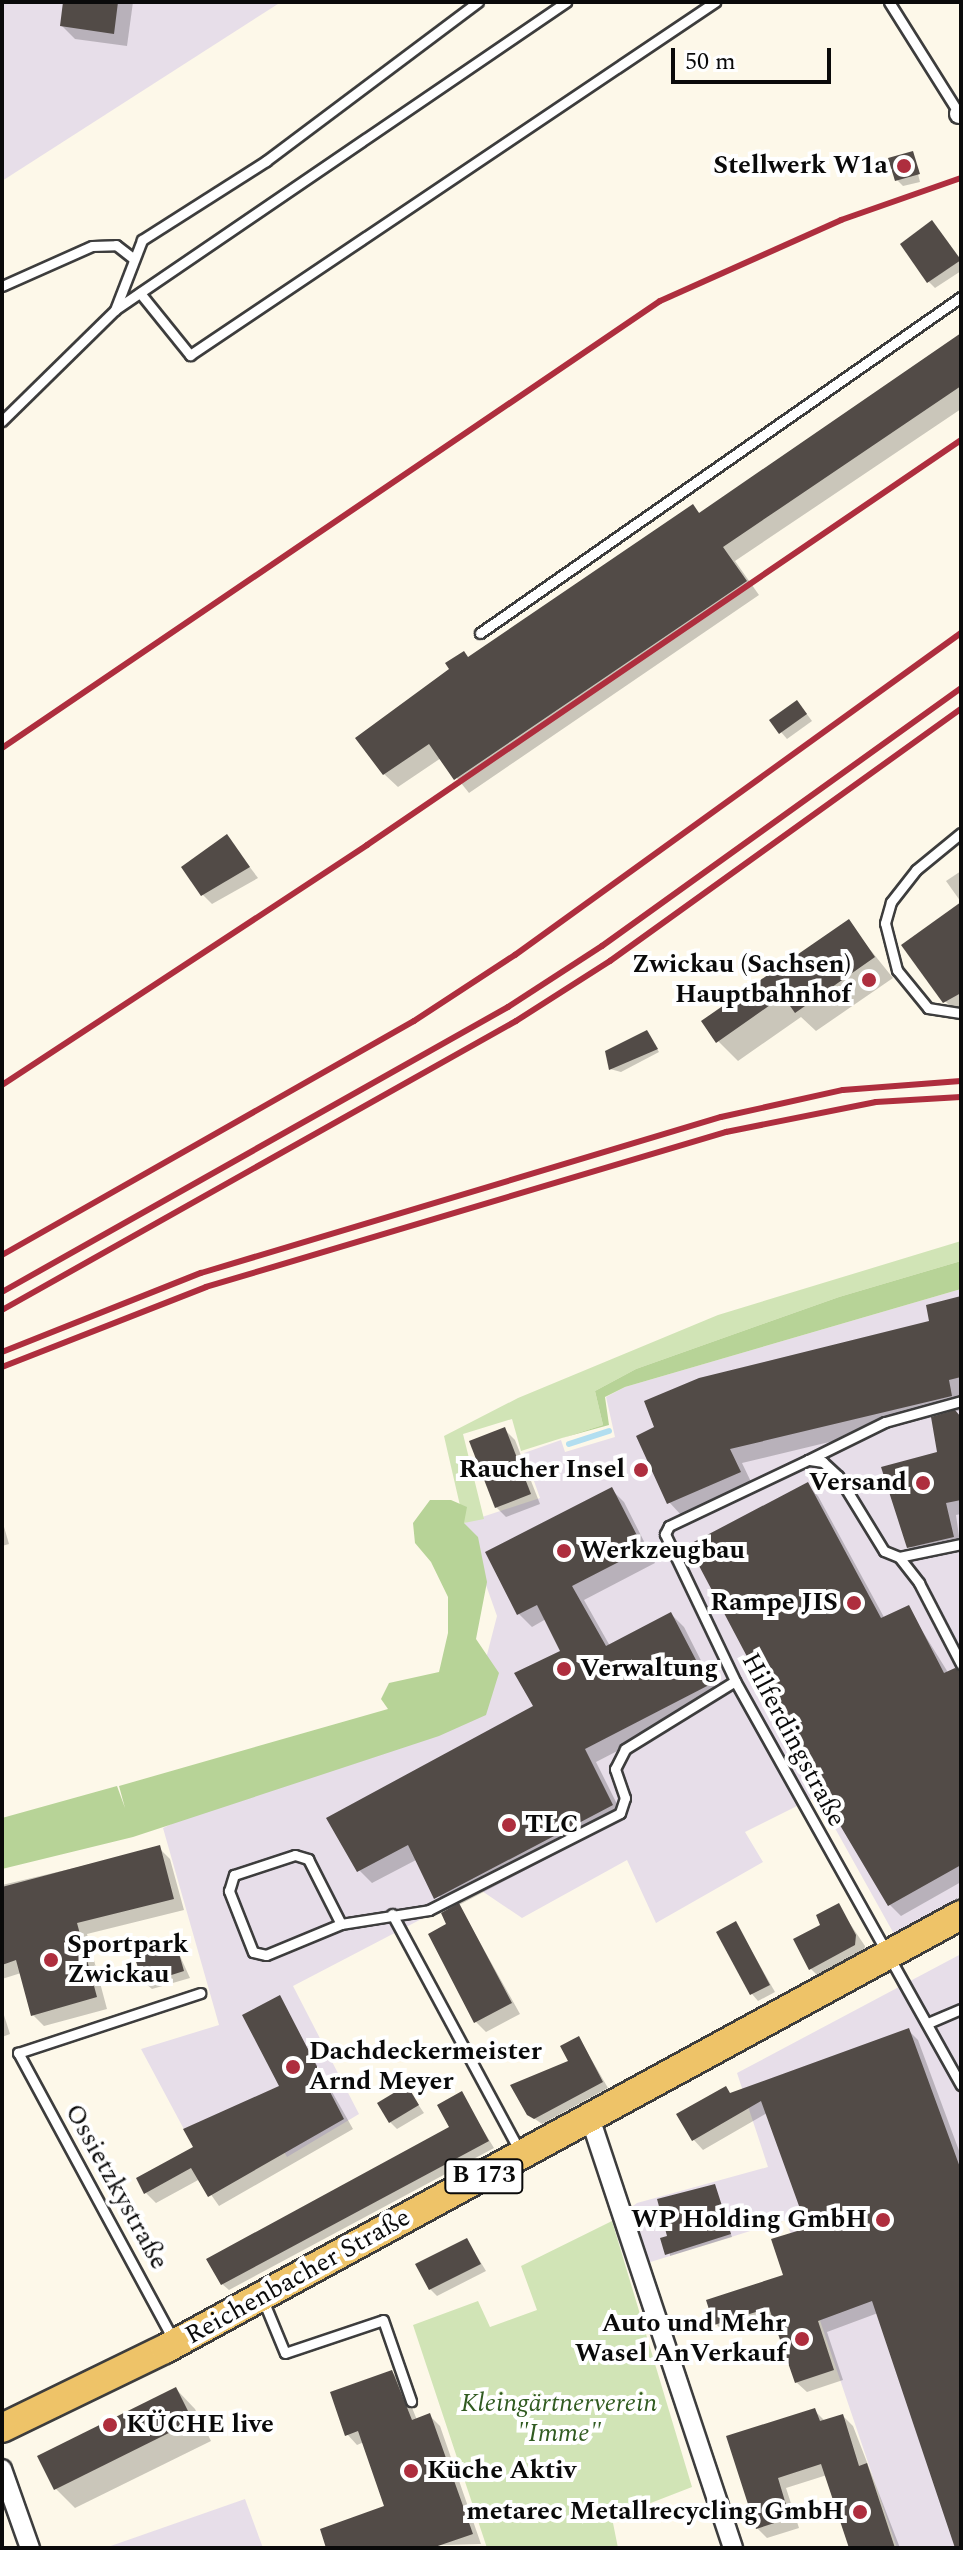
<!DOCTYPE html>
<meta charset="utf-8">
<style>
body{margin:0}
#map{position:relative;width:963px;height:2550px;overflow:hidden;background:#fdf8e9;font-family:Spectral,serif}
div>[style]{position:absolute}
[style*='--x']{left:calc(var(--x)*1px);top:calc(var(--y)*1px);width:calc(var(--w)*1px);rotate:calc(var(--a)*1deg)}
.industrial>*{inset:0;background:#e7dee9}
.green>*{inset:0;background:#d1e4b6}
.forest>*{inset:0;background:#b7d397}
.shadow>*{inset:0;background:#0003}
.stream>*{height:6px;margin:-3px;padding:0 3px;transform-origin:3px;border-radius:3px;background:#b2def0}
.building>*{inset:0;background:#524b47}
.roads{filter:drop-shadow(2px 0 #3d3d3d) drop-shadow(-2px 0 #3d3d3d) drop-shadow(0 2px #3d3d3d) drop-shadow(0 -2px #3d3d3d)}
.service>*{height:9px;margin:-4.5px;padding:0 4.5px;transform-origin:4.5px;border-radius:4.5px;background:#fff}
.minor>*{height:18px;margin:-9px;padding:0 9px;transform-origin:9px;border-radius:9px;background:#fff}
.primary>*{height:28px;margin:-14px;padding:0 14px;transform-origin:14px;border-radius:14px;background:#eec368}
.rail>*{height:6px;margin:-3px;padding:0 3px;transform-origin:3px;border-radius:3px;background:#ae2e3e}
.dots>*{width:22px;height:22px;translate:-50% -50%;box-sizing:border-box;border:4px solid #fff;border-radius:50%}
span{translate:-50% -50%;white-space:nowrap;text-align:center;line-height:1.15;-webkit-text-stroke:8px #fff;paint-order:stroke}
.shield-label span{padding:2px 6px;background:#fff;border:2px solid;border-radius:6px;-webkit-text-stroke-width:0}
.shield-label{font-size:24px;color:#0a0a0a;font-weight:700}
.poi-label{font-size:26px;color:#0a0a0a;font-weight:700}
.right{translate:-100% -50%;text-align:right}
.left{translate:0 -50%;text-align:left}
.street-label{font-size:26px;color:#0a0a0a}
.park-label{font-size:26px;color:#315b21;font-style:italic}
.frame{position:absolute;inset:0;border:4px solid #0a0a0a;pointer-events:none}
.scale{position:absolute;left:671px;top:48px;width:160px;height:36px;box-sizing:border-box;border:4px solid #0a0a0a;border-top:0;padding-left:10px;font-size:24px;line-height:28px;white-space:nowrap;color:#0a0a0a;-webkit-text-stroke:6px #fff;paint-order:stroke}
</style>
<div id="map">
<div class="industrial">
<div style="clip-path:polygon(2px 2px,281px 2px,2px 181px)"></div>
<div style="clip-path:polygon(961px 1289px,961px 1897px,894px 1934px,817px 1796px,745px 1832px,763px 1862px,656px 1923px,627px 1860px,522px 1918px,479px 1889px,293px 1986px,359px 2114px,287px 2157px,262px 2112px,194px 2148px,141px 2049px,219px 2025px,163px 1828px,482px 1674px,497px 1616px,464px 1523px,540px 1498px,524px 1453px,561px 1440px,565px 1452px,615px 1437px,606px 1397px,625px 1387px)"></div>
<div style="clip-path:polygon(961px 1954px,961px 2548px,897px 2548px,786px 2220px,628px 2269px,612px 2221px,637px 2203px,768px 2167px,737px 2073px)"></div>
<div style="clip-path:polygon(245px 2499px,263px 2548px,105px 2548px)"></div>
</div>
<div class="green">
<div style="clip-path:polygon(961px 1241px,961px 1261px,839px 1297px,636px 1369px,595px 1391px,603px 1425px,521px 1451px,512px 1419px,463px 1434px,484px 1519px,464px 1523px,444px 1436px,518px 1398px,718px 1315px)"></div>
<div style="clip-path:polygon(612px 2221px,692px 2487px,612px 2518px,618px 2548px,487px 2548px,413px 2325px,478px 2301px,490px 2327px,537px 2310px,521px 2266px)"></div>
</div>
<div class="forest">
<div style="clip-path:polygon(961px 1261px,961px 1289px,625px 1387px,605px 1397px,609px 1425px,562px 1438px,603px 1425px,595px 1391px,636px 1369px,839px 1297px)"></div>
<div style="clip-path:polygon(430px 1500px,451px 1500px,467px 1507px,464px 1523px,478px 1537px,487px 1582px,476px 1639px,499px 1673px,486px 1715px,439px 1736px,133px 1837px,2px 1869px,2px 1818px,117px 1786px,125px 1808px,119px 1786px,388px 1709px,381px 1699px,389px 1683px,439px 1672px,448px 1633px,448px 1597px,431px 1562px,415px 1543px,413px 1523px)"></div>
</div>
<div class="shadow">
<div style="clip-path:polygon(65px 2px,133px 2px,127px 46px,75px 39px,62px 26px)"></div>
<div style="clip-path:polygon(913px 154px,920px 182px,903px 186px,897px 180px)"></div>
<div style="clip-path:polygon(938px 229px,961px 260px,961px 271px,935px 288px,928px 281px)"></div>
<div style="clip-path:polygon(961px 335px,961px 409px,735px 561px,759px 595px,469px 793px,441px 758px,398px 787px,384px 774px,469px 659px,693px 506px,701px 515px)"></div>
<div style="clip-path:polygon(803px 709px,812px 721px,787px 739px,781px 732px)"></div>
<div style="clip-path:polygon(227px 837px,258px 878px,212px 904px,202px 894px)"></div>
<div style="clip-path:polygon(961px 871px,961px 902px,946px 881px)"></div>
<div style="clip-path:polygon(961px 904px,961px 1008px,955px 1011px,945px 1001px)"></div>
<div style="clip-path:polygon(848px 922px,893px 978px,816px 1031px,801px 1017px,738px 1061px,718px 1041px)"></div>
<div style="clip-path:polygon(649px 1035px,659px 1052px,621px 1072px,610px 1069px)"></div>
<div style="clip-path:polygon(961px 1298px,961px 1410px,954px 1412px,961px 1419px,961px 1514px,956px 1515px,961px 1550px,921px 1559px,909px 1546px,939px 1454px,933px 1417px,742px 1463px,753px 1486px,682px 1516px,669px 1502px,638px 1437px,932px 1323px)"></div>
<div style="clip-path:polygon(505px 1430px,515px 1440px,540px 1504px,506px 1517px,496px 1507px)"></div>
<div style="clip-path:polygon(807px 1485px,818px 1496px,885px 1619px,908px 1608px,949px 1674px,961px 1672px,961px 1882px,901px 1916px,890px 1905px)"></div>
<div style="clip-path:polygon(611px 1489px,624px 1502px,655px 1563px,584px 1600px,610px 1646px,671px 1614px,684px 1627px,720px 1698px,596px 1762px,624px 1818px,459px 1905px,520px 2014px,486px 2032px,476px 2022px,449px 1911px,416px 1860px,372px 1883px,359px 1870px,536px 1707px,563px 1652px,546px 1619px,532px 1627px,519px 1614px)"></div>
<div style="clip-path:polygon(2px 1520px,9px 1544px,2px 1546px)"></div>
<div style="clip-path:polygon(159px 1848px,170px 1859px,184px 1910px,87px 1934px,107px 2009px,44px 2026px,33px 2015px,21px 1973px,2px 1979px,2px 1885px)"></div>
<div style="clip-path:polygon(838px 1906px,865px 1946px,864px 1955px,821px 1979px,811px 1969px,823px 1925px)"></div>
<div style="clip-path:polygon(736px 1924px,775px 1992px,758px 2001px,752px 1994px)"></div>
<div style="clip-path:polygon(175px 1945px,190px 1978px,152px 1989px,145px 1983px)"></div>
<div style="clip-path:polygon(279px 1998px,353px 2129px,219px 2206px,200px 2179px,156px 2203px,146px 2193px,196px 2148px,282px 2087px)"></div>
<div style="clip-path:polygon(2px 2009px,10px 2034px,2px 2037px)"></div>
<div style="clip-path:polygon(908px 2030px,918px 2040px,961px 2156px,961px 2548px,878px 2313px,827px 2332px,843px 2380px,807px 2392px,796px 2382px,775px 2319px,726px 2334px,716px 2324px,786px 2276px,810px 2229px,767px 2113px,703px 2150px,693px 2139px,731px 2094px)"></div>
<div style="clip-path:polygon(579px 2038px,608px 2088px,542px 2124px,528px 2114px,571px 2062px)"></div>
<div style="clip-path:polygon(407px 2088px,424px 2113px,397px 2129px,390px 2122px)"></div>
<div style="clip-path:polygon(461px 2094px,494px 2148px,229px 2290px,222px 2284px,452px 2128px)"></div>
<div style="clip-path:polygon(714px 2186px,732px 2237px,670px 2256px,669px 2237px)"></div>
<div style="clip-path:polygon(467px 2240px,486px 2271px,437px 2296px,430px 2289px)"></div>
<div style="clip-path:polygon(392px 2372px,402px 2383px,417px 2420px,429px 2415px,440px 2426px,481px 2544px,328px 2548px,387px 2507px,364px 2442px,357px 2445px,347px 2434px)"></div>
<div style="clip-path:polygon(176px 2389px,195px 2409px,211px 2441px,75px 2508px,55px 2488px)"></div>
<div style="clip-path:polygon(815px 2411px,825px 2421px,843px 2416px,853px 2426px,900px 2548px,851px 2548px,827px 2475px,786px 2488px,799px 2528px,767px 2538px,757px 2528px,729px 2438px)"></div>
</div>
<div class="stream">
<div style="--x:569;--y:1444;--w:42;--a:-18"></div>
</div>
<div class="building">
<div style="clip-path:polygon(63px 2px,118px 2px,114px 34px,60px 26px)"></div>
<div style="clip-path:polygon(913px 151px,920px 174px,895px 181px,888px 158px)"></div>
<div style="clip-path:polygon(932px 220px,961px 260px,927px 283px,900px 244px)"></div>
<div style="clip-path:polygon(961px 333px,961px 386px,723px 547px,747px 581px,454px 780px,429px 744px,383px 775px,355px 738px,449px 669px,445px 663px,464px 651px,468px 657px,693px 504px,699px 513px)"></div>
<div style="clip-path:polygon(797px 700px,807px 714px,779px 734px,769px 720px)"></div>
<div style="clip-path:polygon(227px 834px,250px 867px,201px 896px,181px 867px)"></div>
<div style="clip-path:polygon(961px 902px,961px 993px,943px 1003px,901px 945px)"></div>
<div style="clip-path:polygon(849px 919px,875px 957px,795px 1013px,783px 996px,716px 1043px,701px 1021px)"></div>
<div style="clip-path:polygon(647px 1030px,658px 1049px,609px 1070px,605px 1051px)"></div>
<div style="clip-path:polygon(961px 1296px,961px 1377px,949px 1380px,952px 1396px,730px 1449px,741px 1472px,667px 1504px,636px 1436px,654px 1427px,644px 1401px,699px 1378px,929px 1321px,926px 1305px)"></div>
<div style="clip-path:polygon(955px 1410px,961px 1417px,961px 1500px,946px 1503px,954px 1537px,907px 1548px,881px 1467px,937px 1452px,931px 1417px)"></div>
<div style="clip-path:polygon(505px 1427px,531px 1494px,495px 1508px,469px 1441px)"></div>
<div style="clip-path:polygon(808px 1482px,881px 1618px,909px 1605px,944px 1673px,955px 1668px,961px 1671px,961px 1865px,888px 1906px,806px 1768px,688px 1545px)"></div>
<div style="clip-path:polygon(612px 1487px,644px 1549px,572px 1586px,606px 1646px,671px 1612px,709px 1685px,585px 1749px,613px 1805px,434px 1899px,408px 1845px,357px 1872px,326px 1818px,533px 1706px,514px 1673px,560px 1651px,537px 1605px,517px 1615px,485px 1552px)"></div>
<div style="clip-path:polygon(160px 1845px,174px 1899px,77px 1923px,97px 1997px,31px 2016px,16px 1960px,2px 1965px,2px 1887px)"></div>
<div style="clip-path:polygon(459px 1903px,512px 2003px,474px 2023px,428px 1934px,446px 1924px,441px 1913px)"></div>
<div style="clip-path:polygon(839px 1903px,856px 1935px,855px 1945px,809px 1970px,793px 1939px,820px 1925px,816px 1915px)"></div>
<div style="clip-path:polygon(736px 1921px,770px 1985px,750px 1995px,716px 1932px)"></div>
<div style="clip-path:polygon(176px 1943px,184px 1971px,143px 1984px,134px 1955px)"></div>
<div style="clip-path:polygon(280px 1995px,344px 2119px,208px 2197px,191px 2168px,144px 2194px,136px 2178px,193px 2147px,183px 2129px,279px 2086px,242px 2015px)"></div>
<div style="clip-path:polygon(909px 2028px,961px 2170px,961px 2548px,955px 2548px,872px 2301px,818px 2321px,834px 2370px,795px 2383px,769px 2308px,714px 2325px,706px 2300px,783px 2275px,771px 2239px,807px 2228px,761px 2101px,692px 2141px,676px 2114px,726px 2086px,730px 2093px)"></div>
<div style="clip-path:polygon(579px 2036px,603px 2082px,534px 2119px,527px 2115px,510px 2085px,568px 2061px,560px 2046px)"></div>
<div style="clip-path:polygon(407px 2085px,419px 2105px,389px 2123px,377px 2103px)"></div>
<div style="clip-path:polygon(462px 2091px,489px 2141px,221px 2285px,206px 2259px,449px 2127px,437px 2105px)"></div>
<div style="clip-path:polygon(715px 2184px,731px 2234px,665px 2255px,660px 2238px,667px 2236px,657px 2199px)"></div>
<div style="clip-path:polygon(467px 2238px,481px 2264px,429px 2290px,415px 2264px)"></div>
<div style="clip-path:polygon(392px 2370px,412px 2420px,430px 2413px,473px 2534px,432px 2548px,326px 2548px,320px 2529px,384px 2506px,358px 2431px,345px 2436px,330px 2392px)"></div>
<div style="clip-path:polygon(176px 2387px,193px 2421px,54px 2490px,37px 2456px)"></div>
<div style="clip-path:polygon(815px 2408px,820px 2421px,843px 2414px,859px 2466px,867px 2463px,895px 2548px,849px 2548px,821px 2464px,778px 2478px,790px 2518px,756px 2529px,726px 2436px)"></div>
</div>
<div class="roads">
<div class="service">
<div style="--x:889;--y:2;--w:133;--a:57.9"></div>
<div style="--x:2;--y:286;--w:98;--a:-24"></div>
<div style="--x:92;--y:246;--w:24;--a:-2"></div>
<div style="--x:116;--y:245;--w:23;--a:38"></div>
<div style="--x:140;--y:293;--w:80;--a:51.1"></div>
<div style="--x:190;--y:355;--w:633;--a:-33.92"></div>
<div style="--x:116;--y:309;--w:545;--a:-34.3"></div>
<div style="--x:2;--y:421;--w:158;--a:-44.5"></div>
<div style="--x:115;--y:310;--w:75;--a:-68.9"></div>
<div style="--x:142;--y:240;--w:147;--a:-32.5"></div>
<div style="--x:266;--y:161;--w:265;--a:-36.9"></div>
<div style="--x:480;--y:633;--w:587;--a:-34.94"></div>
<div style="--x:961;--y:833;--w:58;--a:140.6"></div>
<div style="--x:916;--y:870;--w:41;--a:128"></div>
<div style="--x:891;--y:902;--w:22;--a:106"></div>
<div style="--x:885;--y:923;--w:49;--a:75.7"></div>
<div style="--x:897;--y:970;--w:49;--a:50.8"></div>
<div style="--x:928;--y:1008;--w:33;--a:9"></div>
<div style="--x:808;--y:1460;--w:86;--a:-26.3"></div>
<div style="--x:885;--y:1422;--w:79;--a:-15.4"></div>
<div style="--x:961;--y:1544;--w:63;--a:168.2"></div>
<div style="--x:899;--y:1557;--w:16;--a:-158"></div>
<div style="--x:884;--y:1551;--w:88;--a:-121.5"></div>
<div style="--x:838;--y:1476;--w:21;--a:-137"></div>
<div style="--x:823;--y:1462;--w:15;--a:-172"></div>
<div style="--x:808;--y:1460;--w:154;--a:154.6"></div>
<div style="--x:669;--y:1526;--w:9;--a:117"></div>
<div style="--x:665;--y:1534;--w:163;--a:64.5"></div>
<div style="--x:735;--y:1681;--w:463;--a:60.8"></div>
<div style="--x:899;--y:1557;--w:33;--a:52"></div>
<div style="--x:919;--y:1583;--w:91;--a:62.6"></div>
<div style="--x:392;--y:1914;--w:270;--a:61.7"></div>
<div style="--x:341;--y:1924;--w:81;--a:157.5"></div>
<div style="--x:266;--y:1955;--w:13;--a:-167"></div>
<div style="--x:253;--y:1952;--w:66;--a:-111.5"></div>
<div style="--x:229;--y:1891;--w:17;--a:-73"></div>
<div style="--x:234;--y:1875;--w:64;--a:-18.2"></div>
<div style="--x:295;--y:1855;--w:14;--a:17"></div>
<div style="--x:308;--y:1859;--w:73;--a:63.1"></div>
<div style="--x:341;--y:1924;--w:89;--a:-9"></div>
<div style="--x:429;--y:1910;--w:214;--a:-26.9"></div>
<div style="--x:620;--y:1813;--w:16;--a:-72"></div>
<div style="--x:625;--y:1798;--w:31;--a:-109"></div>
<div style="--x:615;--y:1769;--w:22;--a:-63"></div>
<div style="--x:625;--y:1749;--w:129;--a:-31.7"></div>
<div style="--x:928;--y:2023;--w:36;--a:-23"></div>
<div style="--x:263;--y:2300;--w:57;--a:67.5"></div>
<div style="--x:285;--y:2353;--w:103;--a:-18.6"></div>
<div style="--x:383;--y:2320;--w:86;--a:70.9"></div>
<div style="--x:174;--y:2341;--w:328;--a:-118.4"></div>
<div style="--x:18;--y:2053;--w:192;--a:-18.2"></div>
</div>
<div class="minor">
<div style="--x:959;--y:114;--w:2;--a:0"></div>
<div style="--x:590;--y:2118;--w:453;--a:71.6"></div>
<div style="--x:2;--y:2469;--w:84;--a:70.5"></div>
</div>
<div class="primary">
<div style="--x:2;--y:2428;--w:181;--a:-25.9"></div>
<div style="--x:165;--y:2349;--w:907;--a:-28.6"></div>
</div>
</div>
<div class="rail">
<div style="--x:2;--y:748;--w:795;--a:-34.19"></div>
<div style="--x:660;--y:301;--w:198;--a:-24.1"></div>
<div style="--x:841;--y:220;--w:127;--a:-19.3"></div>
<div style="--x:2;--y:1085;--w:437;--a:-33.3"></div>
<div style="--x:367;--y:845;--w:719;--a:-34.29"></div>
<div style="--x:2;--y:1255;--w:474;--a:-29.6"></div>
<div style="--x:414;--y:1021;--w:121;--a:-33.2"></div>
<div style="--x:515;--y:955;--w:550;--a:-35.83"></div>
<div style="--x:2;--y:1292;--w:581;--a:-29.39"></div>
<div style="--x:508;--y:1007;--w:112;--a:-33"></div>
<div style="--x:602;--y:946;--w:442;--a:-35.7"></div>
<div style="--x:2;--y:1310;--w:590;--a:-29.35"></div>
<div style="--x:516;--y:1021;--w:112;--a:-32.6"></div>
<div style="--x:610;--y:961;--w:432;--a:-35.7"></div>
<div style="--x:2;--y:1352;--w:214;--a:-21.7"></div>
<div style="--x:201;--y:1273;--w:543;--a:-16.7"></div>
<div style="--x:721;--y:1117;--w:125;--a:-12.5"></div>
<div style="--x:843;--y:1090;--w:118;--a:-4.4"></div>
<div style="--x:2;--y:1367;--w:219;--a:-21.4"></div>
<div style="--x:206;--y:1287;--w:543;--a:-16.6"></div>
<div style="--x:726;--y:1132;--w:153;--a:-11.3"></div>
<div style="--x:876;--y:1102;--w:85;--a:-3.4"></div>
</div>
<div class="dots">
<div style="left:904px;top:166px;background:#ae2e3e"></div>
<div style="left:869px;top:980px;background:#ae2e3e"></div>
<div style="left:641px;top:1470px;background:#ae2e3e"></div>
<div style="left:923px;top:1483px;background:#ae2e3e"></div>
<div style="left:564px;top:1551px;background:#ae2e3e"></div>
<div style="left:854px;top:1603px;background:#ae2e3e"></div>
<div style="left:564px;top:1669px;background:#ae2e3e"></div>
<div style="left:509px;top:1825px;background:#ae2e3e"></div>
<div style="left:51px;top:1960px;background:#ae2e3e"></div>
<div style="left:293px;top:2067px;background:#ae2e3e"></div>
<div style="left:883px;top:2220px;background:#ae2e3e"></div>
<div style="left:802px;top:2339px;background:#ae2e3e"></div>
<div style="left:110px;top:2425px;background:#ae2e3e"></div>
<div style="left:411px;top:2471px;background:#ae2e3e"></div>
<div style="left:860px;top:2512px;background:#ae2e3e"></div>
</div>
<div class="shield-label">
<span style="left:484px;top:2176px">B 173</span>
</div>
<div class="poi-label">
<span class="right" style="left:888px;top:166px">Stellwerk W1a</span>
<span class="right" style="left:851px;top:980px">Zwickau (Sachsen)<br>Hauptbahnhof</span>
<span class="right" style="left:625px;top:1470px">Raucher Insel</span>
<span class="right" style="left:907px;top:1483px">Versand</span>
<span class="left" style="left:580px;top:1551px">Werkzeugbau</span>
<span class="right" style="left:838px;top:1603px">Rampe JIS</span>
<span class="left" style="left:580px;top:1669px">Verwaltung</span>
<span class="left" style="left:525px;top:1825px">TLC</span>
<span class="left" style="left:67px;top:1960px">Sportpark<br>Zwickau</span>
<span class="left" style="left:309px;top:2067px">Dachdeckermeister<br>Arnd Meyer</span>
<span class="right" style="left:867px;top:2220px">WP Holding GmbH</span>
<span class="right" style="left:786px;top:2339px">Auto und Mehr<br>Wasel AnVerkauf</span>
<span class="left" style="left:126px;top:2425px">KÜCHE live</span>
<span class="left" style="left:427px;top:2471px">Küche Aktiv</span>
<span class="right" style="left:844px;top:2512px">metarec Metallrecycling GmbH</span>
</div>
<div class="street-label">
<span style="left:793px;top:1740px;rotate:62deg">Hilferdingstraße</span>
<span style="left:116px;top:2187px;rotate:61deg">Ossietzkystraße</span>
<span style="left:298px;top:2277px;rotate:-29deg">Reichenbacher Straße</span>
</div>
<div class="park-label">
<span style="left:559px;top:2419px">Kleingärtnerverein<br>"Imme"</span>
</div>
<div class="frame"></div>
<div class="scale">50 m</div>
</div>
